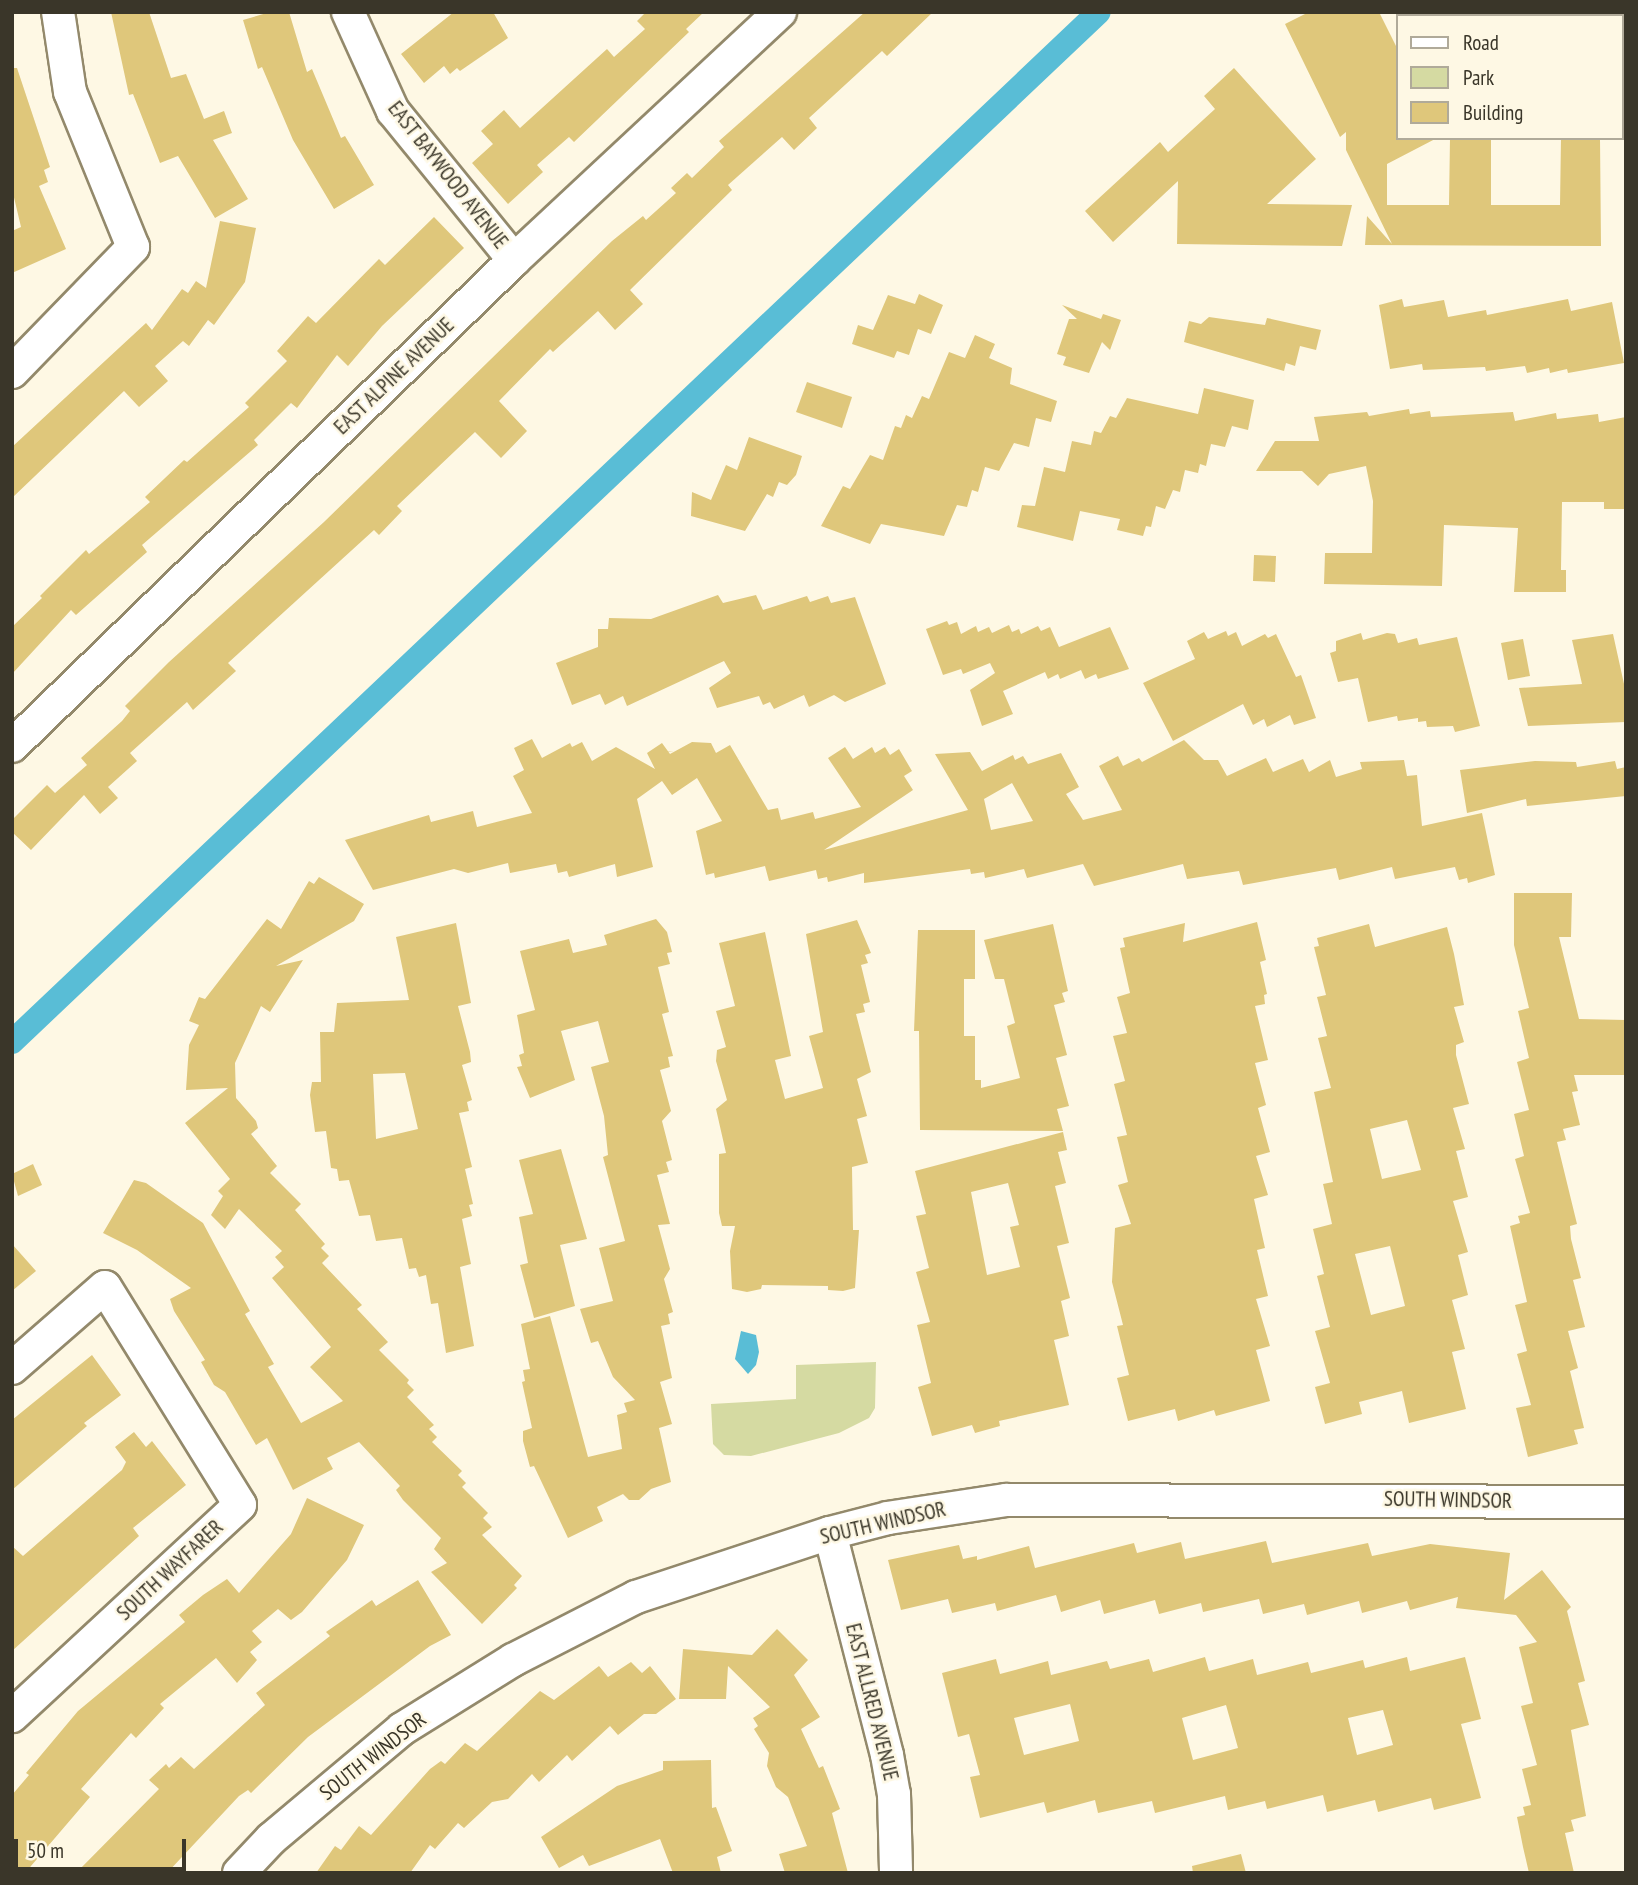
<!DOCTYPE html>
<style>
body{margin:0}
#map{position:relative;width:1638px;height:1885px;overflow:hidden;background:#fef8e4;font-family:"PT Sans Narrow",sans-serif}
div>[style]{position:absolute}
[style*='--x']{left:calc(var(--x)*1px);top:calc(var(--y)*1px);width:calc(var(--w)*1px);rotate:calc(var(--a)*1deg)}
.green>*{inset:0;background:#d5daa2}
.water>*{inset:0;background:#59bdd6}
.canal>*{height:24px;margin:-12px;padding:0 12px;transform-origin:12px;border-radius:12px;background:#59bdd6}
.building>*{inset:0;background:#dfc77b}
.roads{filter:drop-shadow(2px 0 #93896b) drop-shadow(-2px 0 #93896b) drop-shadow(0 2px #93896b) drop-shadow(0 -2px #93896b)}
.minor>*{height:32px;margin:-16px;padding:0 16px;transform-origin:16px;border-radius:16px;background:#fff}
span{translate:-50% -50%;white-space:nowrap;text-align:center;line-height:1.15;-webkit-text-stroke:5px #fef8e4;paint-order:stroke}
.street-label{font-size:21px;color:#3a3629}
.frame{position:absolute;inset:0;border:14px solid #3a3629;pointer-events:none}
.legend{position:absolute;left:1396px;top:14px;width:228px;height:126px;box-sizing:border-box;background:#fef8e4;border:2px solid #b0aa99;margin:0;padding:9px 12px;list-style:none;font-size:21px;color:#3a3629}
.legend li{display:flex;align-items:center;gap:14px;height:35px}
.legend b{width:35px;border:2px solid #b0aa99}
.scale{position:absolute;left:14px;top:1839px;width:172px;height:32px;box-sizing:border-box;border:4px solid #3a3629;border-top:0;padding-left:9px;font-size:21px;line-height:24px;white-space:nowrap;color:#3a3629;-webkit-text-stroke:5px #fef8e4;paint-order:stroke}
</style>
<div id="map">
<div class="green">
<div style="clip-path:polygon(876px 1362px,875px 1408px,869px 1418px,839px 1433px,751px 1456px,724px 1455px,713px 1444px,711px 1404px,796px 1399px,796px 1365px)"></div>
</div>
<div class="water">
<div style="clip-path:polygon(741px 1331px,756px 1335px,759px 1352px,756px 1365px,748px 1374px,735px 1359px)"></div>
</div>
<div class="canal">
<div style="--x:12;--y:1042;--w:1497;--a:-43.46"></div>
</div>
<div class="building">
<div style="clip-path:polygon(111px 12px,149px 12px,171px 78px,186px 74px,204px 119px,224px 111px,232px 133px,213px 140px,248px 199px,215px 218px,178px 156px,160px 163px,133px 94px,129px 95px)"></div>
<div style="clip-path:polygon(270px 12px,289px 12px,307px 72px,312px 69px,341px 138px,345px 136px,374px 185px,334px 209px,293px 140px,262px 67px,258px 69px,243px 20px)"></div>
<div style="clip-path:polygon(454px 12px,493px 12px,508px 38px,460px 71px,457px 68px,450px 74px,444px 66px,424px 83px,401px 54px)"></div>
<div style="clip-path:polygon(646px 12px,704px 12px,686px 29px,689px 32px,574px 142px,569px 137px,537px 165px,543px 172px,508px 204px,472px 163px,493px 144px,481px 131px,504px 110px,520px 128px,607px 49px,614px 57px,645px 29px,637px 21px)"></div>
<div style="clip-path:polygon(865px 12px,933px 12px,887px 56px,882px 51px,809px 118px,817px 128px,794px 150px,782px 137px,728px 185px,732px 190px,630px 290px,643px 304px,615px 330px,598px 311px,553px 352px,550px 349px,499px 401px,527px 431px,501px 458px,475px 432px,397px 506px,402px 511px,379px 535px,374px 530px,228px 663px,236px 671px,193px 710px,187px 702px,130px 753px,137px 761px,108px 787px,118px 798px,100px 814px,84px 795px,31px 850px,12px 832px,12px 820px,47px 785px,55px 793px,87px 765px,81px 758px,122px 721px,130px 711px,125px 706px,169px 662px,324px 522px,612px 241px,643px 216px,646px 220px,676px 193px,671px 188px,687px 173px,692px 178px,724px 147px,719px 141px)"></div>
<div style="clip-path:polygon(1309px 12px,1379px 12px,1398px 50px,1398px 138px,1437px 138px,1387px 164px,1387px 205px,1449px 205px,1450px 138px,1491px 138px,1491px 205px,1560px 205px,1561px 138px,1600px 138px,1601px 246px,1365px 245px,1367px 216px,1392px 244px,1346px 150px,1346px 132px,1340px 137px,1285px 24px)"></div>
<div style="clip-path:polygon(12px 68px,17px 68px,50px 167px,44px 170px,48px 182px,39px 186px,66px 249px,12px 273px,12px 231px,21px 227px,12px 189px)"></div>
<div style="clip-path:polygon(1234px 68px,1316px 159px,1267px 204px,1352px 205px,1342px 246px,1177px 244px,1178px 181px,1113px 242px,1085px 211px,1160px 142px,1168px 152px,1215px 109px,1204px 96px)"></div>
<div style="clip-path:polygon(434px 217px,464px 248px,382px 326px,348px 366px,337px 355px,297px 408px,291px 403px,254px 440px,258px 445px,142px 545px,147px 552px,76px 615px,71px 610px,12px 674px,12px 627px,42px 598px,40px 596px,86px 550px,89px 554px,150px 502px,145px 497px,184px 460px,187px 462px,249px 407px,245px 403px,287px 361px,277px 351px,308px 316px,316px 323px,379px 259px,385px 265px)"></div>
<div style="clip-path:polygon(220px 221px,256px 228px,245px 282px,214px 325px,208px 320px,189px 346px,183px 341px,155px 366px,168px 381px,139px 407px,124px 391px,12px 498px,12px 447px,146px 323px,152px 330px,182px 289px,188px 293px,196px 281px,206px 288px)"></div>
<div style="clip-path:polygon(919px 294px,943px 305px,931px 334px,918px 329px,909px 355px,897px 351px,894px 358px,852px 344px,858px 325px,873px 330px,888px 295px,915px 304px)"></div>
<div style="clip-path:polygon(1402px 299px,1404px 307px,1444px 300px,1448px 317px,1486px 310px,1487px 315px,1568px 299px,1571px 311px,1612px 302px,1624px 363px,1568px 373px,1567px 369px,1550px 373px,1549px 368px,1527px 373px,1525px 366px,1486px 371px,1485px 367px,1423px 370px,1422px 364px,1390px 369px,1379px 305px)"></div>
<div style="clip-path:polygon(1062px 305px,1101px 319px,1103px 314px,1121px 320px,1110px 350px,1102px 342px,1089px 373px,1063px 365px,1066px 357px,1057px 354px,1069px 319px,1077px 319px)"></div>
<div style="clip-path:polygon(1209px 317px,1265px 325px,1267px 318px,1321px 330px,1316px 350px,1300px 346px,1295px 366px,1286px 363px,1284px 371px,1184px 342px,1189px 321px,1201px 324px)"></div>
<div style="clip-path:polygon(975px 335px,995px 344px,989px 358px,1012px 368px,1010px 384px,1057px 401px,1051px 422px,1036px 418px,1029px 447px,1014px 443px,999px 471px,985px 467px,978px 492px,972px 490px,967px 507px,957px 505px,944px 536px,881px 524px,870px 544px,821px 526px,843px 486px,850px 489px,870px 455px,883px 460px,895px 426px,901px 428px,906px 415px,912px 418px,922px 396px,929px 399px,949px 352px,965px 358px)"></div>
<div style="clip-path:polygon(807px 382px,852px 397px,842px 428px,796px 412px)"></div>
<div style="clip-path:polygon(1204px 388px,1254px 400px,1248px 430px,1232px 426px,1225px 447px,1211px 444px,1206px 466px,1200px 464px,1198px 473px,1185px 470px,1180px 492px,1173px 490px,1165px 509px,1156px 506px,1151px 527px,1146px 526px,1143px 536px,1117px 530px,1120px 519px,1080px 511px,1073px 541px,1017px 527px,1022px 505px,1035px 506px,1044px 467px,1065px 472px,1072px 441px,1091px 445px,1094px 431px,1101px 433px,1110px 416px,1116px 418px,1127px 398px,1198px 414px)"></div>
<div style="clip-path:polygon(1409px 409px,1410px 414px,1430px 411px,1431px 417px,1513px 412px,1515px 421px,1556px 413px,1557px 419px,1598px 414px,1599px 422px,1626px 417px,1626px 509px,1604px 509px,1604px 502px,1562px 502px,1561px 570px,1566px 570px,1566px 592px,1514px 592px,1518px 528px,1444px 525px,1442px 586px,1324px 584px,1325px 553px,1372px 553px,1373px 501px,1366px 466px,1329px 474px,1318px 486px,1302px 471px,1256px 471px,1275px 441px,1319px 441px,1314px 417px,1367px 412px,1369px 416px)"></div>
<div style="clip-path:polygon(749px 437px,802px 456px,796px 475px,787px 485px,779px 482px,773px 497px,767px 494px,745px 531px,691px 516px,692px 492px,711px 500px,726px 465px,737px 470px)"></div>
<div style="clip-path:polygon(1254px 555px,1276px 556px,1275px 582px,1253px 581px)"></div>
<div style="clip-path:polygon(718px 595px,723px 603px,756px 595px,763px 610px,807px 596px,810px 602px,828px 596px,831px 603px,855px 597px,886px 684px,845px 702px,834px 695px,809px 707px,804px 695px,774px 709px,770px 702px,763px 705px,759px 696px,717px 708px,709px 688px,731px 673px,724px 661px,627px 706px,623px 696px,605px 705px,600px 694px,572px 705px,556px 663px,598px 647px,598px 629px,608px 629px,609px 618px,651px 619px)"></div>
<div style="clip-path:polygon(947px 621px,949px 625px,957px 622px,961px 634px,976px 626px,978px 632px,989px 627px,992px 633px,1009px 625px,1012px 632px,1019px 629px,1021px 634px,1038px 626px,1041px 631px,1050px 627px,1059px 647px,1110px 627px,1129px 669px,1098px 679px,1096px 674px,1085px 679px,1081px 670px,1060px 679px,1058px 674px,1048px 679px,1045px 672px,1003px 691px,1013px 714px,982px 726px,970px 690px,995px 673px,990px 663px,963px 674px,961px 669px,943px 675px,926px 629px)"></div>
<div style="clip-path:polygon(1226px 631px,1228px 636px,1236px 632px,1242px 646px,1265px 634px,1268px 638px,1276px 634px,1296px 677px,1301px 675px,1316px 718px,1294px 725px,1290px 715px,1267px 727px,1264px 719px,1253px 725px,1243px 704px,1173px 741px,1143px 683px,1195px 659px,1187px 641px,1204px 632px,1208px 639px)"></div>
<div style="clip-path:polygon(1361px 633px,1363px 640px,1387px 633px,1395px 634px,1398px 643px,1417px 638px,1419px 645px,1457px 637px,1480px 726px,1455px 732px,1453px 726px,1427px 727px,1426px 721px,1418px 722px,1418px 718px,1398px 721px,1397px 716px,1368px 722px,1358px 678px,1338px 682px,1330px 653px,1336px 651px,1336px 641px)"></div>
<div style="clip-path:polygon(1613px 634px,1626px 693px,1626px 722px,1528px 726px,1519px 688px,1582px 684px,1572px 640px)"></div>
<div style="clip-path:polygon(1523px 639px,1530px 676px,1508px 680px,1501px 643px)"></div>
<div style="clip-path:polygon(evenodd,532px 739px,542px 758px,570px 743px,572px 747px,582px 742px,592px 761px,616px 747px,655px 769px,647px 753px,662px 743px,670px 754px,692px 742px,711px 743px,716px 753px,730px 745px,768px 810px,778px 808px,781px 820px,813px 812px,815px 819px,861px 807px,828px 758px,845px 747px,853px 759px,872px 747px,875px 753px,885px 747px,890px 755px,899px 749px,912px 771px,904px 776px,913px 790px,824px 850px,968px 810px,935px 754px,970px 752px,982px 771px,1013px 755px,1015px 760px,1023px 756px,1028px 764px,1061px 753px,1079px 787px,1066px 794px,1083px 820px,1122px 810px,1099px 766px,1118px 756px,1123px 766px,1139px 758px,1142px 762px,1184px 740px,1204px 760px,1218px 760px,1227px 776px,1266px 758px,1273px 772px,1303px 759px,1309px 772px,1330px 760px,1336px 777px,1362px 769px,1360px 762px,1404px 760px,1407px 776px,1417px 775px,1422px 826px,1482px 813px,1495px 875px,1468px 883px,1467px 878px,1459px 880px,1455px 867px,1395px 879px,1392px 867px,1339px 880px,1336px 868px,1243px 885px,1239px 871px,1187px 879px,1183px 864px,1094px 886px,1083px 864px,1027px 878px,1024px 869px,985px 878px,984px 872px,971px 874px,970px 869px,864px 883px,864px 873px,828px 882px,827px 877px,818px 879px,816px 870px,769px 881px,765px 866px,715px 878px,714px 873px,706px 875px,696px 831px,722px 821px,697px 778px,672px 795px,662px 781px,637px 799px,653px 867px,617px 877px,615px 864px,569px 877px,567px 871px,558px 873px,556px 864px,510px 873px,508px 863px,468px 873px,454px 869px,373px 890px,345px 840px,429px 815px,431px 822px,473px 811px,477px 827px,532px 813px,513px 776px,524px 770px,514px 748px,532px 739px,1012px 783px,1033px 821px,991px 830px,984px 799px,1012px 783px)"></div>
<div style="clip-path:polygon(1535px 761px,1576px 762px,1577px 767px,1615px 761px,1617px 769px,1626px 767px,1626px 796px,1527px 806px,1526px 799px,1467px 813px,1460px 770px)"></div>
<div style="clip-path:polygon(319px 877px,364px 904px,354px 921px,276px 966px,303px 960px,270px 1012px,261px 1006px,235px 1063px,236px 1098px,256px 1121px,258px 1128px,251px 1134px,277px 1166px,270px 1173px,301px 1204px,295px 1210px,325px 1244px,321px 1248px,329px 1256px,322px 1263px,362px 1305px,357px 1309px,388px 1342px,379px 1350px,409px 1380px,407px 1383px,414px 1390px,407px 1397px,434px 1425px,429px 1429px,437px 1437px,432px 1442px,462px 1471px,458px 1475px,466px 1483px,462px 1487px,488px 1513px,483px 1518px,492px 1527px,482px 1535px,522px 1576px,514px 1585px,517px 1588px,482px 1624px,431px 1572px,447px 1563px,434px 1549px,441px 1538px,403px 1500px,396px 1490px,400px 1486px,359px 1442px,327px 1458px,333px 1469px,293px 1490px,267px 1438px,256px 1445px,225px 1392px,214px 1385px,201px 1362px,205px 1360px,174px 1311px,170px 1299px,191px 1288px,137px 1250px,103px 1233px,134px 1180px,146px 1183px,203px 1223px,250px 1311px,245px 1314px,274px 1364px,268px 1367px,301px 1423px,343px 1401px,310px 1367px,331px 1347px,272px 1278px,284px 1267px,275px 1257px,282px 1251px,239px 1209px,225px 1229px,211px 1215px,223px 1196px,218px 1191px,230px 1179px,185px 1123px,228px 1088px,186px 1090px,189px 1045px,199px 1025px,189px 1021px,199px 997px,205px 999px,267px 919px,281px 929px,309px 881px,314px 884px)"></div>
<div style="clip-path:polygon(1514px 893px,1572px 893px,1571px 937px,1559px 937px,1579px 1019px,1626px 1020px,1626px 1075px,1574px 1075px,1578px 1091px,1572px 1092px,1580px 1125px,1563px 1129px,1566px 1140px,1557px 1142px,1577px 1224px,1570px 1226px,1571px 1239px,1581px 1278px,1573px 1280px,1585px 1327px,1568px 1331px,1578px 1368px,1570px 1371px,1584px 1428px,1574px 1430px,1578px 1444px,1528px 1457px,1516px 1408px,1531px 1405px,1517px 1354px,1527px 1351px,1515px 1305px,1527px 1302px,1510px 1226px,1520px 1223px,1518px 1216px,1530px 1213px,1515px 1159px,1524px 1156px,1514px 1114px,1529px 1110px,1517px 1062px,1529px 1058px,1518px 1011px,1529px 1008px,1514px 945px)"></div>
<div style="clip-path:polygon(656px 919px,667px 932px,672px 952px,667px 953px,670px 964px,658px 967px,669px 1012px,662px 1014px,673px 1056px,668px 1057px,670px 1067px,660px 1070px,671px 1111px,662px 1121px,672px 1160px,666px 1162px,669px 1172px,657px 1175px,670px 1224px,658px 1225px,670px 1269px,664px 1279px,673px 1312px,668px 1314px,670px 1324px,661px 1326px,672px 1378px,660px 1382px,672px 1424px,659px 1428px,671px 1482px,651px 1489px,639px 1500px,629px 1500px,623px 1494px,597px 1507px,603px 1521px,568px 1538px,534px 1466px,530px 1467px,523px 1441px,523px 1431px,532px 1428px,522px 1382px,525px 1381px,523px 1370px,530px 1369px,521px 1324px,550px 1316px,588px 1457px,622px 1449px,617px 1415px,627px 1412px,624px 1403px,635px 1400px,613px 1377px,598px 1341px,591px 1343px,580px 1309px,613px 1301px,599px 1248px,625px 1241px,603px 1157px,608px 1155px,604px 1116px,591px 1067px,609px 1062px,598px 1021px,561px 1031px,575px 1080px,530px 1098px,517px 1067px,522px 1066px,519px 1055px,524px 1053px,517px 1015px,535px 1010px,520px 951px,569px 939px,573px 953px,607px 945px,604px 935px)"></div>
<div style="clip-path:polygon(857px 920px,871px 953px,865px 955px,868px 963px,861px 965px,870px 1002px,863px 1004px,865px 1012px,856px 1014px,871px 1072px,857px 1079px,867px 1116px,857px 1119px,868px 1163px,852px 1167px,853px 1230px,859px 1230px,855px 1288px,843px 1291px,828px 1290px,828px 1286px,762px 1285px,761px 1289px,747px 1292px,732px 1289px,730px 1251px,735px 1226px,722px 1226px,719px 1213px,719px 1154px,726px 1153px,716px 1109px,727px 1100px,716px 1061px,717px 1050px,726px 1047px,716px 1011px,735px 1006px,719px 943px,765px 932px,791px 1056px,775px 1060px,785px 1099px,823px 1088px,809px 1036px,823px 1032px,806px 934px)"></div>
<div style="clip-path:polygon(1257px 922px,1266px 960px,1260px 962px,1267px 994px,1264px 995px,1265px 1004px,1255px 1006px,1268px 1060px,1255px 1063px,1266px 1105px,1258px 1108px,1270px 1152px,1256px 1156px,1268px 1195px,1254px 1199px,1265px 1248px,1257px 1250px,1268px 1296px,1256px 1299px,1270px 1346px,1256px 1350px,1270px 1401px,1216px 1416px,1214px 1410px,1178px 1421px,1175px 1409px,1128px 1421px,1117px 1378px,1129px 1375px,1117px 1326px,1123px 1325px,1112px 1282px,1115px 1228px,1131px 1224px,1118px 1185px,1128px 1182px,1117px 1137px,1127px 1135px,1114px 1084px,1125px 1081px,1113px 1036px,1127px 1033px,1117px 997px,1130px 993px,1120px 948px,1125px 947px,1123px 938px,1185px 923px,1183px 942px)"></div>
<div style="clip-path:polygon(evenodd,456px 923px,471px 1003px,458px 1006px,470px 1052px,471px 1062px,462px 1065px,472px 1100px,467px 1102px,469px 1111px,459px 1113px,472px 1167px,465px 1169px,473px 1204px,469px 1205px,472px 1216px,462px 1219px,471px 1264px,460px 1267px,474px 1346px,446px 1353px,438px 1303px,431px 1304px,426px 1275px,419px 1277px,416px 1268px,409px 1269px,402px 1238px,376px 1241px,370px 1215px,359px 1216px,349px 1180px,339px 1181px,337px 1169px,331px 1168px,326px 1131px,315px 1132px,310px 1095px,312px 1082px,321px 1082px,320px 1032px,334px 1032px,337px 1003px,409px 1000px,396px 937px,456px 923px,405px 1073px,418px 1129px,376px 1139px,373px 1074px,405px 1073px)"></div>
<div style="clip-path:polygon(1053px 924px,1068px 991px,1062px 993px,1065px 1002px,1054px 1005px,1067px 1055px,1056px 1058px,1069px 1106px,1057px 1109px,1063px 1131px,920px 1130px,919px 1031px,914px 1031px,918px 930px,975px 930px,975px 979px,964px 979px,964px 1036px,975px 1036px,975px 1080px,981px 1080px,981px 1088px,1020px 1078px,1007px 1026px,1015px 1023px,1004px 979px,995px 979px,984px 940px)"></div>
<div style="clip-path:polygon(evenodd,1369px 924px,1375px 947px,1447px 927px,1454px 954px,1464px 1005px,1454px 1007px,1464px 1042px,1456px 1045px,1456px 1055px,1469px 1104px,1453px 1108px,1465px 1149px,1456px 1151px,1468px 1197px,1453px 1201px,1468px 1252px,1458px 1255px,1468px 1295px,1452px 1300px,1465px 1349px,1452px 1352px,1466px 1409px,1409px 1423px,1402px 1391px,1359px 1402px,1362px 1414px,1325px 1424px,1315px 1387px,1330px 1383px,1315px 1331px,1330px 1327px,1317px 1276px,1324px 1274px,1313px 1229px,1332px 1224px,1323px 1184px,1333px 1182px,1314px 1092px,1331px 1088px,1318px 1038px,1327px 1036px,1317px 997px,1326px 995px,1314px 947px,1319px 946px,1317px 938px,1369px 924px,1407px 1120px,1421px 1170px,1382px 1179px,1370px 1129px,1407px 1120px,1369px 924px,1390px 1246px,1405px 1306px,1371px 1315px,1355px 1254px,1390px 1246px)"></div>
<div style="clip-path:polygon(evenodd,1063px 1132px,1067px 1150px,1058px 1152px,1066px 1183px,1055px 1186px,1069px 1243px,1057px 1246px,1070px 1298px,1061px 1301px,1069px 1336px,1054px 1340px,1069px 1405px,999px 1421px,1000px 1426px,975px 1433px,972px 1425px,932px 1436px,918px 1387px,931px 1383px,917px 1325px,930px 1322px,916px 1272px,929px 1268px,916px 1216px,926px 1214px,915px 1171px,1063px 1132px,1008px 1183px,1019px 1225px,1010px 1227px,1020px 1267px,987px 1275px,971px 1192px,1008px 1183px)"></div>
<div style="clip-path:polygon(561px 1149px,587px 1239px,560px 1245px,575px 1306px,534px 1318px,520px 1265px,528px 1263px,519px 1217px,533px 1214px,519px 1160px)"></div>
<div style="clip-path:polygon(33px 1164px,42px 1185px,18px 1196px,12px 1174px)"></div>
<div style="clip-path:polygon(12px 1244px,36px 1271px,12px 1291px)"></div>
<div style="clip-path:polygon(92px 1355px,121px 1395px,84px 1423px,87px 1426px,12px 1490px,12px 1420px)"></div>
<div style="clip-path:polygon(134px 1432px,146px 1447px,152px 1441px,186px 1485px,133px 1528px,139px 1536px,12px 1651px,12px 1546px,23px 1556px,122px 1470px,126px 1462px,115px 1447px)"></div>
<div style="clip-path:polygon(307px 1498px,364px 1525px,347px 1560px,302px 1612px,291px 1620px,278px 1609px,252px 1631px,262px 1642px,250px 1652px,257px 1660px,237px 1683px,216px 1658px,160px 1704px,164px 1708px,136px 1738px,131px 1733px,81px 1789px,90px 1797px,25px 1873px,12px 1873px,12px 1795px,29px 1775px,26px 1773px,78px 1711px,185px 1622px,179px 1615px,203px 1595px,227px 1579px,239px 1593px,291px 1534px)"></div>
<div style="clip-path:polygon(1266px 1541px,1272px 1563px,1368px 1543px,1372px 1556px,1430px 1544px,1510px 1553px,1504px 1600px,1542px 1570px,1571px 1607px,1567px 1611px,1585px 1681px,1578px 1683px,1589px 1725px,1571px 1730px,1586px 1816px,1571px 1820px,1574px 1831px,1565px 1833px,1574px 1873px,1529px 1873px,1523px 1847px,1517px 1817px,1525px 1815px,1523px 1807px,1531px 1805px,1522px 1769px,1537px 1765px,1521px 1706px,1533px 1703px,1519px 1647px,1537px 1642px,1516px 1615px,1456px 1608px,1458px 1597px,1410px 1610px,1407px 1601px,1362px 1613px,1359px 1601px,1307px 1615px,1304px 1604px,1263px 1614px,1259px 1599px,1203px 1612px,1201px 1603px,1159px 1614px,1155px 1600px,1104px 1614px,1100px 1600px,1061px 1612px,1056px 1595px,997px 1611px,995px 1603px,952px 1613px,948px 1599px,901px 1610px,888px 1560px,959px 1545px,963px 1559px,977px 1556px,977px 1560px,1029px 1546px,1035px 1568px,1134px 1543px,1137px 1553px,1181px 1542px,1185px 1559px)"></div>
<div style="clip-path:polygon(418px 1580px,451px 1635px,430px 1646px,308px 1737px,251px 1793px,248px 1790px,239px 1796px,167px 1873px,76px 1873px,159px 1789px,149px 1780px,166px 1764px,169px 1768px,181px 1757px,194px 1769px,265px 1705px,256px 1693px,330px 1636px,326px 1632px,372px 1600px,376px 1606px)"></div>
<div style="clip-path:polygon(777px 1629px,808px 1660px,794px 1675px,820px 1717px,801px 1729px,819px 1768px,823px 1766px,840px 1809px,832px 1813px,848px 1873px,785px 1873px,779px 1854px,807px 1846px,788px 1797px,776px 1787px,767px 1766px,769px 1753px,754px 1729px,758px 1726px,753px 1718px,770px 1707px,728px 1666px,726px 1699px,679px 1699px,683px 1649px,752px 1655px)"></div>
<div style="clip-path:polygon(evenodd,1205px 1657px,1209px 1671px,1253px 1659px,1257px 1675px,1308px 1662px,1311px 1673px,1363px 1660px,1365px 1668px,1407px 1657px,1410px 1671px,1465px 1657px,1481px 1719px,1461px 1724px,1481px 1798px,1434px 1810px,1431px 1798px,1378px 1812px,1375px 1800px,1327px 1812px,1323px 1795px,1267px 1809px,1265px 1801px,1228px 1810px,1225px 1796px,1155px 1813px,1152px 1801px,1098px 1813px,1095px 1800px,1047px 1813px,1044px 1802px,980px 1818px,970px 1777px,980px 1775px,969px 1734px,958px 1737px,942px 1673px,996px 1659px,1000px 1674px,1048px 1661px,1051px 1675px,1107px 1661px,1110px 1669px,1149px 1659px,1153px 1672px,1205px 1657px,1070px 1704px,1079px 1741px,1024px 1755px,1014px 1718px,1070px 1704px,1205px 1657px,1226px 1705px,1238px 1748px,1193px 1760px,1182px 1718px,1226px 1705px,1205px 1657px,1383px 1710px,1393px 1745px,1357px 1755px,1348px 1718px,1383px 1710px)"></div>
<div style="clip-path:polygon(631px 1662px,642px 1673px,650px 1666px,676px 1699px,656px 1714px,644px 1714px,618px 1735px,610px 1726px,572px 1761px,567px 1755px,539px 1782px,532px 1774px,508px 1799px,492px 1802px,464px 1828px,458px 1823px,435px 1849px,430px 1845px,410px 1873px,316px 1873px,335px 1846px,341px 1850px,359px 1826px,371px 1835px,430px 1769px,441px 1761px,445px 1764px,465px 1743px,477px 1751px,540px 1691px,554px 1700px,599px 1666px,608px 1677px)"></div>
<div style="clip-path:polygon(711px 1760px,712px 1808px,716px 1807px,732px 1851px,717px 1857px,721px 1873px,673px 1873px,660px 1839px,589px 1866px,583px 1855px,559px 1868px,541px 1837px,617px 1786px,663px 1770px,663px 1761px)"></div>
<div style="clip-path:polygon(1241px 1854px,1246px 1873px,1193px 1873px,1192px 1866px)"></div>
</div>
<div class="roads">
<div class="minor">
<div style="--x:348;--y:12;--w:109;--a:65.6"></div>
<div style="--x:393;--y:111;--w:192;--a:50.9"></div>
<div style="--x:12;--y:372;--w:174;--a:-45.9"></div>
<div style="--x:133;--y:247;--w:167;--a:-112.1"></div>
<div style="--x:70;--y:92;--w:81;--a:-98.5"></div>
<div style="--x:12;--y:746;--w:699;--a:-44.07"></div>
<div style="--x:514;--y:260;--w:364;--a:-43"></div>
<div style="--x:12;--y:1368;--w:123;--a:-41.1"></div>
<div style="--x:105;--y:1287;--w:256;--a:58.2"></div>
<div style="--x:240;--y:1505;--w:311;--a:137.2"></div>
<div style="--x:830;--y:1533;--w:229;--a:75.6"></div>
<div style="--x:887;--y:1755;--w:40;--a:80"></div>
<div style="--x:894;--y:1794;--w:79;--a:88.5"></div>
<div style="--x:239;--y:1873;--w:47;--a:-46.7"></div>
<div style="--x:271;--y:1839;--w:171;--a:-40"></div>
<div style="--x:402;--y:1729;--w:131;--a:-31.9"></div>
<div style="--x:513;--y:1660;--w:138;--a:-27.1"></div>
<div style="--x:636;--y:1597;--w:204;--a:-18.3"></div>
<div style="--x:830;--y:1533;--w:60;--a:-14.5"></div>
<div style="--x:888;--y:1518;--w:119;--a:-8.7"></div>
<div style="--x:1006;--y:1500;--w:620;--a:0.18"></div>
</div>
</div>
<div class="street-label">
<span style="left:448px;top:175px;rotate:52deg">EAST BAYWOOD AVENUE</span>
<span style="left:394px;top:376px;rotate:-44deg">EAST ALPINE AVENUE</span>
<span style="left:1448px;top:1500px;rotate:1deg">SOUTH WINDSOR</span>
<span style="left:883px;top:1523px;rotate:-13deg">SOUTH WINDSOR</span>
<span style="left:170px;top:1570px;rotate:-43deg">SOUTH WAYFARER</span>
<span style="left:872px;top:1702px;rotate:76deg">EAST ALLRED AVENUE</span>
<span style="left:373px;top:1756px;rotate:-38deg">SOUTH WINDSOR</span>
</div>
<div class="frame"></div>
<ul class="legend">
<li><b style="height:9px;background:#fff"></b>Road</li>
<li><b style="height:19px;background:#d5daa2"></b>Park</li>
<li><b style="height:19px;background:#dfc77b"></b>Building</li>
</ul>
<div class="scale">50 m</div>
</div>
